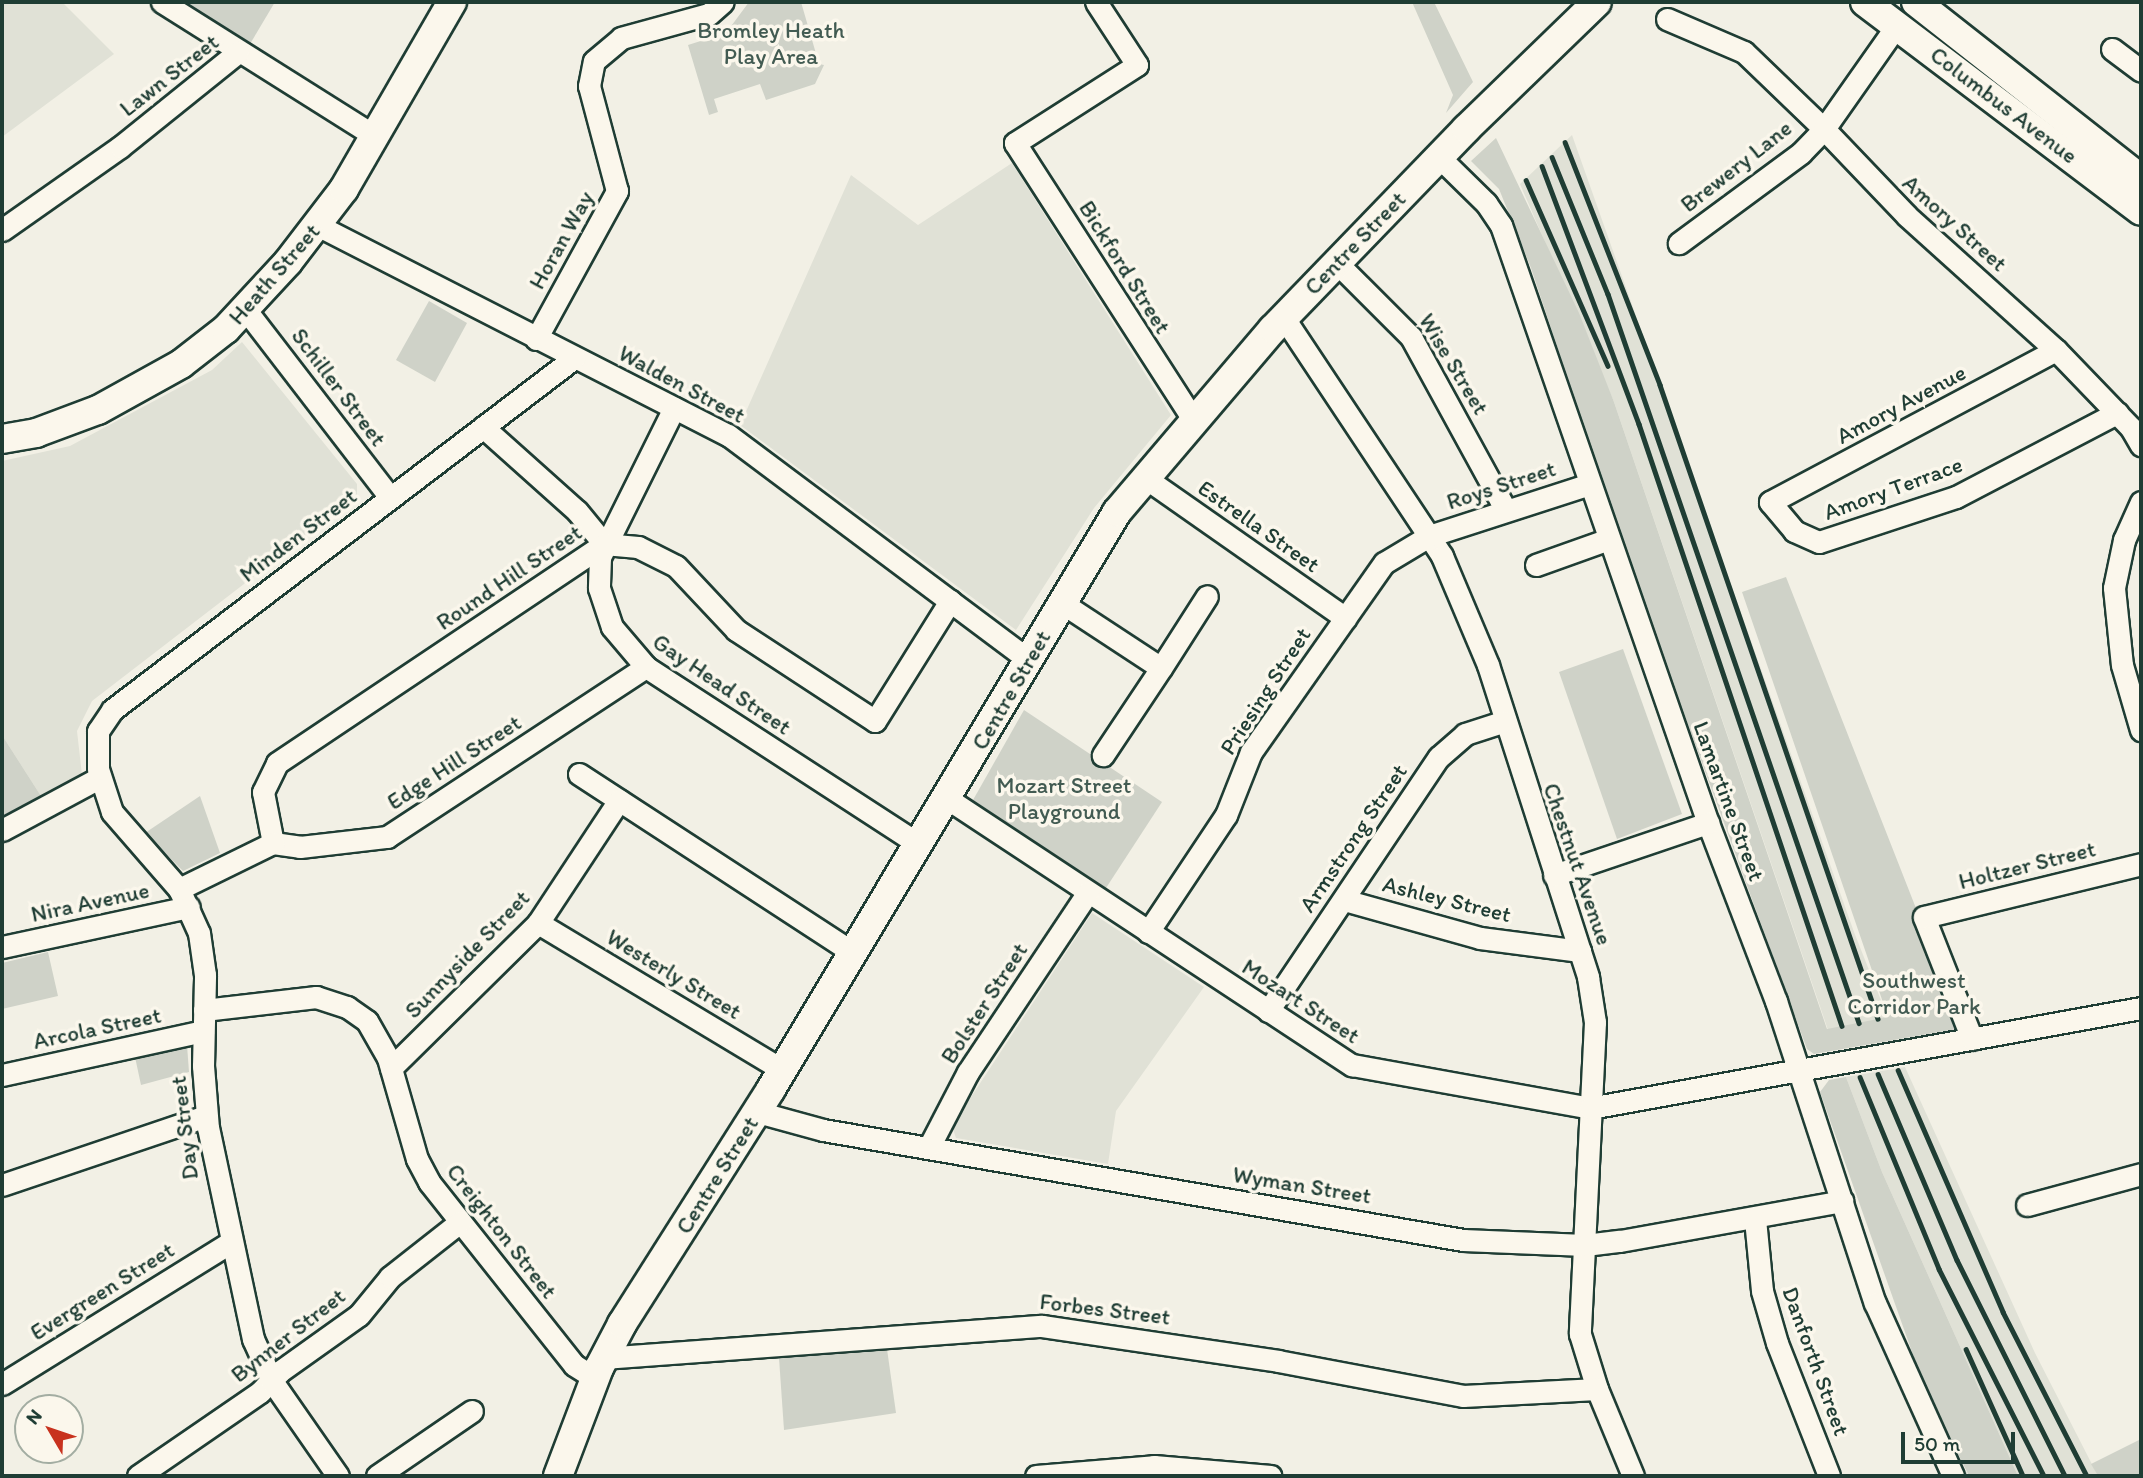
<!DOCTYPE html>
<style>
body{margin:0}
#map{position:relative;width:2143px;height:1478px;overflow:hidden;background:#f2f0e5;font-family:Itim,sans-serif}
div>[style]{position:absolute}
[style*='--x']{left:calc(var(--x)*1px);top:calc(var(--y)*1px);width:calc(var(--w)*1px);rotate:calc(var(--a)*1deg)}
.built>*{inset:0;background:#e0e1d6}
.green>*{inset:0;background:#cfd2c8}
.roads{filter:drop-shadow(2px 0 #1f3d34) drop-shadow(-2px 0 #1f3d34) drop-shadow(0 2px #1f3d34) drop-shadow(0 -2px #1f3d34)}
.minor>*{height:21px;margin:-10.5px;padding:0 10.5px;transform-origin:10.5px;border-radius:10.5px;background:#fbf7ec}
.major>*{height:28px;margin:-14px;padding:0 14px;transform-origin:14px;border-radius:14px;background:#fbf7ec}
.rail>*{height:4.5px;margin:-2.25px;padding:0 2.25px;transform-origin:2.25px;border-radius:2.25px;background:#1f3d34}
span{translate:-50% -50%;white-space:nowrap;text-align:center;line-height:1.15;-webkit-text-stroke:7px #fbf7ec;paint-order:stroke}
.park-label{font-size:23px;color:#425b52}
.street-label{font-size:23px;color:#1f3d34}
.frame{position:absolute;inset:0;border:4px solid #1f3d34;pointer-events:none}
.north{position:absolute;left:14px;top:1394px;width:70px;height:70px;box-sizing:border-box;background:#fbf7ec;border:2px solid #a3ada2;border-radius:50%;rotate:309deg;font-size:19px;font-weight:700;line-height:28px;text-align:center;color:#1f3d34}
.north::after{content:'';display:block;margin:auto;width:24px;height:32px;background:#c8321e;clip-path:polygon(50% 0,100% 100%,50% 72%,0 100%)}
.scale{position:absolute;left:1901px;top:1432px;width:114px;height:32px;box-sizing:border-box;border:4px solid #1f3d34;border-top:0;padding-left:9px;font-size:21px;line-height:24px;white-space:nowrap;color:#1f3d34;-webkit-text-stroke:5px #fbf7ec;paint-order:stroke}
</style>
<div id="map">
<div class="built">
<div style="clip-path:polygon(2px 2px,62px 2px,114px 54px,2px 137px)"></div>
<div style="clip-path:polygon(1572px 135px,1854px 932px,1888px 1018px,1828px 1030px,1614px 402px,1520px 184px)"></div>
<div style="clip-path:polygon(1012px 163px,1171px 415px,1094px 508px,1016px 630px,740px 425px,851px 175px,918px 225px)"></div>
<div style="clip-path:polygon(242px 342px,357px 484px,357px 497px,92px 701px,77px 731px,82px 775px,41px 796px,2px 735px,2px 461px,70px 446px,212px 370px)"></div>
<div style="clip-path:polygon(1092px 913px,1204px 987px,1116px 1111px,1108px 1164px,956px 1138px,952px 1126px)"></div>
<div style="clip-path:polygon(1905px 1067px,2035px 1353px,2098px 1476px,2018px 1476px,1882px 1172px,1846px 1077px)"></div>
</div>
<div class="green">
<div style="clip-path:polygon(181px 2px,275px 2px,250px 44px)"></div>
<div style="clip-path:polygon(749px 2px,801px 2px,819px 64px,824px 65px,815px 84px,766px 100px,760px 84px,714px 99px,718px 112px,709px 115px,688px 45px,726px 33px)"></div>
<div style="clip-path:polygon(1412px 2px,1434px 2px,1473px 82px,1446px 113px,1453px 95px)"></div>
<div style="clip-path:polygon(1496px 138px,1579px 313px,1614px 402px,1827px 1029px,1888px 1017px,1742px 592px,1786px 577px,1963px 1028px,1814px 1054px,1807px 1049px,1633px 575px,1531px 268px,1499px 189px,1471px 161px)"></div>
<div style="clip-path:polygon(429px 301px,467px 323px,435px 382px,396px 360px)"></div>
<div style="clip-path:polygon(1623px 649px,1682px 814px,1617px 839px,1559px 672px)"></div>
<div style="clip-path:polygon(1024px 710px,1162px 802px,1106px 888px,973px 800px)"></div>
<div style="clip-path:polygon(2px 735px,41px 796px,2px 816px)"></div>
<div style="clip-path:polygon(200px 796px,220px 853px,183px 871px,145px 833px)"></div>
<div style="clip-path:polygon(48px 952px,58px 996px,2px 1009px,2px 963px)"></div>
<div style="clip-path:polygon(187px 1045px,189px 1072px,141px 1085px,135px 1057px)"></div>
<div style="clip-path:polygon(1846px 1077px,1882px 1172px,2018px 1476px,1969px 1476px,1923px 1383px,1820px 1092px,1829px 1080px)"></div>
<div style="clip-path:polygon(887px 1349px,896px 1413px,784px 1430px,779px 1358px)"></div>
<div style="clip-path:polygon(2141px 1439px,2141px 1476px,2098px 1476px,2091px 1464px)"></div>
</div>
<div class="roads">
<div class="minor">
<div style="--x:162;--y:2;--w:252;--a:32.2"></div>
<div style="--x:1096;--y:2;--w:75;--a:56.9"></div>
<div style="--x:1137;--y:65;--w:145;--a:147.4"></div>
<div style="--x:1015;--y:143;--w:328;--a:57.2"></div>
<div style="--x:1667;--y:19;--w:84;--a:23.2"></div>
<div style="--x:1744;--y:52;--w:111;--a:43.9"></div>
<div style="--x:1824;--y:129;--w:33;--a:134"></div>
<div style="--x:1801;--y:153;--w:152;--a:143.6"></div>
<div style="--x:1897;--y:25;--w:127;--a:125.1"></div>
<div style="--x:1824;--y:129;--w:120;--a:46.3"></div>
<div style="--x:1907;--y:216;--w:200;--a:42"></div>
<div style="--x:2056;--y:350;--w:108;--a:46.1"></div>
<div style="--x:2131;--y:428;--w:20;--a:60"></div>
<div style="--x:2112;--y:49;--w:36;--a:37"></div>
<div style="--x:1439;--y:157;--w:66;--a:44.4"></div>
<div style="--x:1486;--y:203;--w:27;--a:56"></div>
<div style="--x:1501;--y:225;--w:633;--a:70.91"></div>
<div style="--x:1708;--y:823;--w:191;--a:69.1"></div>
<div style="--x:1776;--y:1001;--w:318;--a:71.9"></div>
<div style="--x:1875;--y:1303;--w:190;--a:65.7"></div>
<div style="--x:317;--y:225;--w:462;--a:27.1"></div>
<div style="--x:728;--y:435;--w:376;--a:36.8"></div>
<div style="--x:2;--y:230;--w:144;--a:-35.1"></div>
<div style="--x:120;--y:147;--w:151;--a:-38.8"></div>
<div style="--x:1337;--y:263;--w:105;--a:45"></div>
<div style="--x:1411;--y:337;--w:196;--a:61.3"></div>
<div style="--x:245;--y:309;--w:237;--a:52.4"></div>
<div style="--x:1284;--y:318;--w:286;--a:56.4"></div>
<div style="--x:1442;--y:556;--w:118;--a:67.1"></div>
<div style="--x:1488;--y:665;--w:328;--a:72.2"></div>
<div style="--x:1588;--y:977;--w:46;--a:81.2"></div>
<div style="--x:1595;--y:1022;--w:312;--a:92.8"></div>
<div style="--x:1580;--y:1334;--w:58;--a:72.8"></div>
<div style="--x:1597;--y:1389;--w:94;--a:67.5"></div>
<div style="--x:536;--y:339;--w:169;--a:-61.3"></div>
<div style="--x:617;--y:191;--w:109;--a:-104.9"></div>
<div style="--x:589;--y:86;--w:25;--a:-79"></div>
<div style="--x:594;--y:61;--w:35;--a:-40"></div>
<div style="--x:621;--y:38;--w:91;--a:-15.3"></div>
<div style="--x:709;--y:14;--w:18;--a:-41"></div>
<div style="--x:2056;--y:350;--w:324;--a:152"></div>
<div style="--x:1770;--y:502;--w:38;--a:50"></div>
<div style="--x:1794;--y:531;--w:27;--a:24"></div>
<div style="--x:1819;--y:542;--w:144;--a:-18.2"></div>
<div style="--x:1956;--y:497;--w:182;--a:-27.6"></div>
<div style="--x:674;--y:408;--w:166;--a:116.4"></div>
<div style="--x:600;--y:557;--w:31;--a:92"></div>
<div style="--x:599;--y:588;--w:41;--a:71.6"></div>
<div style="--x:612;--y:627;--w:52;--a:49.6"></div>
<div style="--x:646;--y:667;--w:327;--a:33"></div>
<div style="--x:483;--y:427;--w:126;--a:41.8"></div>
<div style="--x:577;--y:511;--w:43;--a:50.7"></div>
<div style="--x:1144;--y:477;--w:246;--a:35"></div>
<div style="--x:2141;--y:502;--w:42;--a:114.1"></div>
<div style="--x:2124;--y:540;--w:49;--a:101.8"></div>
<div style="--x:2114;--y:588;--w:77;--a:84.1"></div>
<div style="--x:2122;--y:665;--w:68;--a:73.7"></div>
<div style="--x:1536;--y:565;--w:77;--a:-19.6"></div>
<div style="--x:1062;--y:603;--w:118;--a:33.3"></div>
<div style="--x:1161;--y:668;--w:105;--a:123.7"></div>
<div style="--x:1161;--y:668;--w:85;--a:-57.4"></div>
<div style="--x:579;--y:774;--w:328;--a:33.1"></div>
<div style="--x:948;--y:799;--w:484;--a:33.4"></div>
<div style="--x:1352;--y:1065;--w:242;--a:10.2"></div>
<div style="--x:1590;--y:1108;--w:560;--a:-10.29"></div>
<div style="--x:2;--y:830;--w:110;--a:-28.2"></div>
<div style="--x:273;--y:843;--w:52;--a:-101.1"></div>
<div style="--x:263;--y:792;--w:32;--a:-64"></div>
<div style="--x:277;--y:763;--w:394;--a:-33.8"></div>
<div style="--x:604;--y:544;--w:34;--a:5"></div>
<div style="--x:638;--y:547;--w:42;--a:26.6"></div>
<div style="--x:676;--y:566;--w:88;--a:46.8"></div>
<div style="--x:736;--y:630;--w:166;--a:33.2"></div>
<div style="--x:875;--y:721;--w:142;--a:-58"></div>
<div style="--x:273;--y:843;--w:27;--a:8"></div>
<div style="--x:300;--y:847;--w:88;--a:-6.6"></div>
<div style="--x:387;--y:837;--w:310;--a:-33.3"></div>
<div style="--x:1554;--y:875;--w:163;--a:-18.7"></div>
<div style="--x:179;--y:889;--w:105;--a:-26.1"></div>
<div style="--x:1344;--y:900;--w:141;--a:15.6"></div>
<div style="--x:1480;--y:938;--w:101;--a:7.4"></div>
<div style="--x:538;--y:923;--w:286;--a:31"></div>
<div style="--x:1148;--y:932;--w:141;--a:-56.3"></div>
<div style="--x:1226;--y:815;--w:68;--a:-68.4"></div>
<div style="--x:1251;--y:752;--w:231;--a:-54.9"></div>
<div style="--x:1384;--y:563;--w:52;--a:-31"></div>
<div style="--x:1429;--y:536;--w:169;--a:-17.9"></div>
<div style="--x:2;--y:947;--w:191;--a:-12.1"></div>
<div style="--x:204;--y:1010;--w:113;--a:-6.6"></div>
<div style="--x:316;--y:997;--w:33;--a:18"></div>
<div style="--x:347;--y:1007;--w:24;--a:35"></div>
<div style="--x:367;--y:1021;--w:43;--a:60.4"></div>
<div style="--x:388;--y:1058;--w:105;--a:74"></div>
<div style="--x:417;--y:1159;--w:26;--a:62"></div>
<div style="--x:429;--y:1182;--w:233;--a:51.6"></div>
<div style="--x:574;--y:1365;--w:25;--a:32"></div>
<div style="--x:1268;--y:1011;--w:306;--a:-56.1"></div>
<div style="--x:1439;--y:757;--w:35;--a:-41"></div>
<div style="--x:1465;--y:734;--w:40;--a:-18"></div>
<div style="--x:1972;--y:1039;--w:131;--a:-111.5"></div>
<div style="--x:1924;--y:917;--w:223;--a:-13.7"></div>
<div style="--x:391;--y:1068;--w:206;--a:-44.6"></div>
<div style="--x:538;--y:923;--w:147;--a:-56.6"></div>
<div style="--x:2;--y:1075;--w:206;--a:-12.3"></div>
<div style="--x:757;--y:1112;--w:68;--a:15.3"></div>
<div style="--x:823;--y:1130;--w:649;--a:9.75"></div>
<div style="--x:1463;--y:1240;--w:122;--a:2.3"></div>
<div style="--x:1585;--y:1245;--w:35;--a:-7"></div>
<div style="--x:1620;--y:1241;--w:226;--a:-10.2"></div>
<div style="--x:930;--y:1145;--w:82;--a:-62.5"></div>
<div style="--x:968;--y:1072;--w:216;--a:-56.3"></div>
<div style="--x:2;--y:1185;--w:215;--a:-18.7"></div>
<div style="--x:2027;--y:1205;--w:118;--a:-15.2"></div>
<div style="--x:1755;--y:1219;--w:72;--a:84.4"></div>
<div style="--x:1762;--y:1291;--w:54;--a:73.9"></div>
<div style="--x:1777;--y:1343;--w:143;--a:68.6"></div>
<div style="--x:603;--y:1358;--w:440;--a:-4.2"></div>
<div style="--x:1042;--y:1326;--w:239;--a:8.4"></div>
<div style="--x:1278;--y:1361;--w:188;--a:10.7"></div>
<div style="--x:1463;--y:1396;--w:134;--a:-3"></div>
<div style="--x:2;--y:1384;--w:267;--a:-31.8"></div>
<div style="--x:138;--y:1476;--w:148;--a:-34.5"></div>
<div style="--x:260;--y:1392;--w:28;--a:-46"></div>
<div style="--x:279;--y:1372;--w:98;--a:-35.5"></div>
<div style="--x:359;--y:1315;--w:49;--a:-50.8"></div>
<div style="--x:390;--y:1277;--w:89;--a:-38.2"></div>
<div style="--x:338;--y:1476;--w:116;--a:-124.8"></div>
<div style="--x:272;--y:1381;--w:46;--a:-114.3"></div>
<div style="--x:253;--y:1339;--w:216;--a:-102"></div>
<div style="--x:208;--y:1128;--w:62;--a:-94.6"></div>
<div style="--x:203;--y:1066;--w:91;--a:-88.7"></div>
<div style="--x:205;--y:975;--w:42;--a:-98.1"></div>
<div style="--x:199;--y:933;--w:48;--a:-114.4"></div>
<div style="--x:179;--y:889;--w:102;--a:-131"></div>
<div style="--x:112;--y:812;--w:45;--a:-108"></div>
<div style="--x:98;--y:769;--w:38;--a:-90"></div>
<div style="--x:98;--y:731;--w:25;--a:-56"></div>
<div style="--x:112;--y:710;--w:581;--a:-37.3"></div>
<div style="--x:377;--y:1476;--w:115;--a:-34.4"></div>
<div style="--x:1036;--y:1476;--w:118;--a:-4.8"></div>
<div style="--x:1154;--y:1466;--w:117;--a:4.9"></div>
</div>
<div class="major">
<div style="--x:1865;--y:2;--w:346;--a:37.1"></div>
<div style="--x:1916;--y:2;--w:286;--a:38.2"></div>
<div style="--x:2;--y:439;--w:35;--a:-10"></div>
<div style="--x:36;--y:433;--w:66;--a:-20.4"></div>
<div style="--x:98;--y:410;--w:95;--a:-29"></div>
<div style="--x:181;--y:364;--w:57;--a:-37.9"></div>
<div style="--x:226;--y:329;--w:91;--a:-47.2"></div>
<div style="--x:288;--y:262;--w:92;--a:-52.5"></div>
<div style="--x:344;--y:189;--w:216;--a:-60"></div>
<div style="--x:558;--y:1476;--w:116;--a:-69.2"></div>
<div style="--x:599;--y:1368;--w:50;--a:-62.4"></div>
<div style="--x:622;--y:1324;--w:278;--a:-57.6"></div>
<div style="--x:771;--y:1089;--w:673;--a:-59.05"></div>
<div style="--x:1117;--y:512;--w:240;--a:-49.6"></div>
<div style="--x:1273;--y:329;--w:278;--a:-46"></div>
<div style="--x:1466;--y:129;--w:182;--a:-44.1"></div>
</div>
</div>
<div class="rail">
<div style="--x:1565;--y:142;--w:261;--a:68.6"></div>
<div style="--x:1660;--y:385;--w:670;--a:71.02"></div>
<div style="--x:1552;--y:157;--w:148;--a:67.8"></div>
<div style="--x:1608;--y:294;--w:771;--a:71"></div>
<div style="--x:1542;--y:166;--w:276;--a:69.4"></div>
<div style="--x:1639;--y:424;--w:635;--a:71.37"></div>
<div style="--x:1526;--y:180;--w:203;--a:66.2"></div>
<div style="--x:1898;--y:1070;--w:264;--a:66.5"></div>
<div style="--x:2003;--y:1312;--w:184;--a:62.9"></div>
<div style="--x:1878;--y:1074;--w:202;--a:67"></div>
<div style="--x:1957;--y:1260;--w:241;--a:63.4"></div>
<div style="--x:1860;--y:1077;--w:208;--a:67.6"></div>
<div style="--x:1939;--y:1269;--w:232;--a:63.1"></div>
<div style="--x:1966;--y:1349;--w:139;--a:65.8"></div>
</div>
<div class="park-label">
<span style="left:771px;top:43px">Bromley Heath<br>Play Area</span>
<span style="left:1064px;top:798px">Mozart Street<br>Playground</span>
<span style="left:1914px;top:993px">Southwest<br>Corridor Park</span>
</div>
<div class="street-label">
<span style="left:169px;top:75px;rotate:-38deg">Lawn Street</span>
<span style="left:2004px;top:105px;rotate:37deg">Columbus Avenue</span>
<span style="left:1736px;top:166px;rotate:-38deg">Brewery Lane</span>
<span style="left:1955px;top:223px;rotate:42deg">Amory Street</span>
<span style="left:561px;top:240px;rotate:-61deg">Horan Way</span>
<span style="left:1355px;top:243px;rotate:-46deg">Centre Street</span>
<span style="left:1125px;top:267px;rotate:58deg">Bickford Street</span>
<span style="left:274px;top:274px;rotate:-49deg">Heath Street</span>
<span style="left:1454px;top:364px;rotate:59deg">Wise Street</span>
<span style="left:682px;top:384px;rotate:28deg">Walden Street</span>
<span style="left:339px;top:387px;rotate:53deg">Schiller Street</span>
<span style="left:1901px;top:404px;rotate:-28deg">Amory Avenue</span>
<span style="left:1501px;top:485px;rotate:-18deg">Roys Street</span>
<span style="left:1893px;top:488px;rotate:-20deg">Amory Terrace</span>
<span style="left:1259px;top:526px;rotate:35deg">Estrella Street</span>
<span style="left:298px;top:535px;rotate:-37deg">Minden Street</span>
<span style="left:509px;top:577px;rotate:-34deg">Round Hill Street</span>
<span style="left:722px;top:684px;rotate:34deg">Gay Head Street</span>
<span style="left:1011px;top:690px;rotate:-60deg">Centre Street</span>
<span style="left:1265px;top:691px;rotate:-57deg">Priesing Street</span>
<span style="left:454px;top:762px;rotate:-33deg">Edge Hill Street</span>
<span style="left:1729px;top:801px;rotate:70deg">Lamartine Street</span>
<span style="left:1353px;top:838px;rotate:-56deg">Armstrong Street</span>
<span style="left:1578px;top:864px;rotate:71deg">Chestnut Avenue</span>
<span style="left:2027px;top:865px;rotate:-14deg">Holtzer Street</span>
<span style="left:1447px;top:899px;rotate:14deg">Ashley Street</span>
<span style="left:90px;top:902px;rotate:-12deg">Nira Avenue</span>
<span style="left:467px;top:954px;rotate:-46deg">Sunnyside Street</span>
<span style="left:674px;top:974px;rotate:31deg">Westerly Street</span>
<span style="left:1301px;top:1001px;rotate:33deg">Mozart Street</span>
<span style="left:984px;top:1003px;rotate:-57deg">Bolster Street</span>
<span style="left:97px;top:1028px;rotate:-12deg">Arcola Street</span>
<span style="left:184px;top:1128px;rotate:-97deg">Day Street</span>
<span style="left:717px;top:1175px;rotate:-58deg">Centre Street</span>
<span style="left:1302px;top:1185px;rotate:9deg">Wyman Street</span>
<span style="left:502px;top:1231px;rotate:52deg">Creighton Street</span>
<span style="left:102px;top:1291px;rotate:-32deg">Evergreen Street</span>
<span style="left:1105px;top:1309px;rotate:7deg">Forbes Street</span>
<span style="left:288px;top:1335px;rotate:-38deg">Bynner Street</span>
<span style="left:1816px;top:1361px;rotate:70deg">Danforth Street</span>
</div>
<div class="frame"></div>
<div class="north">N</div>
<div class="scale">50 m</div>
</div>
